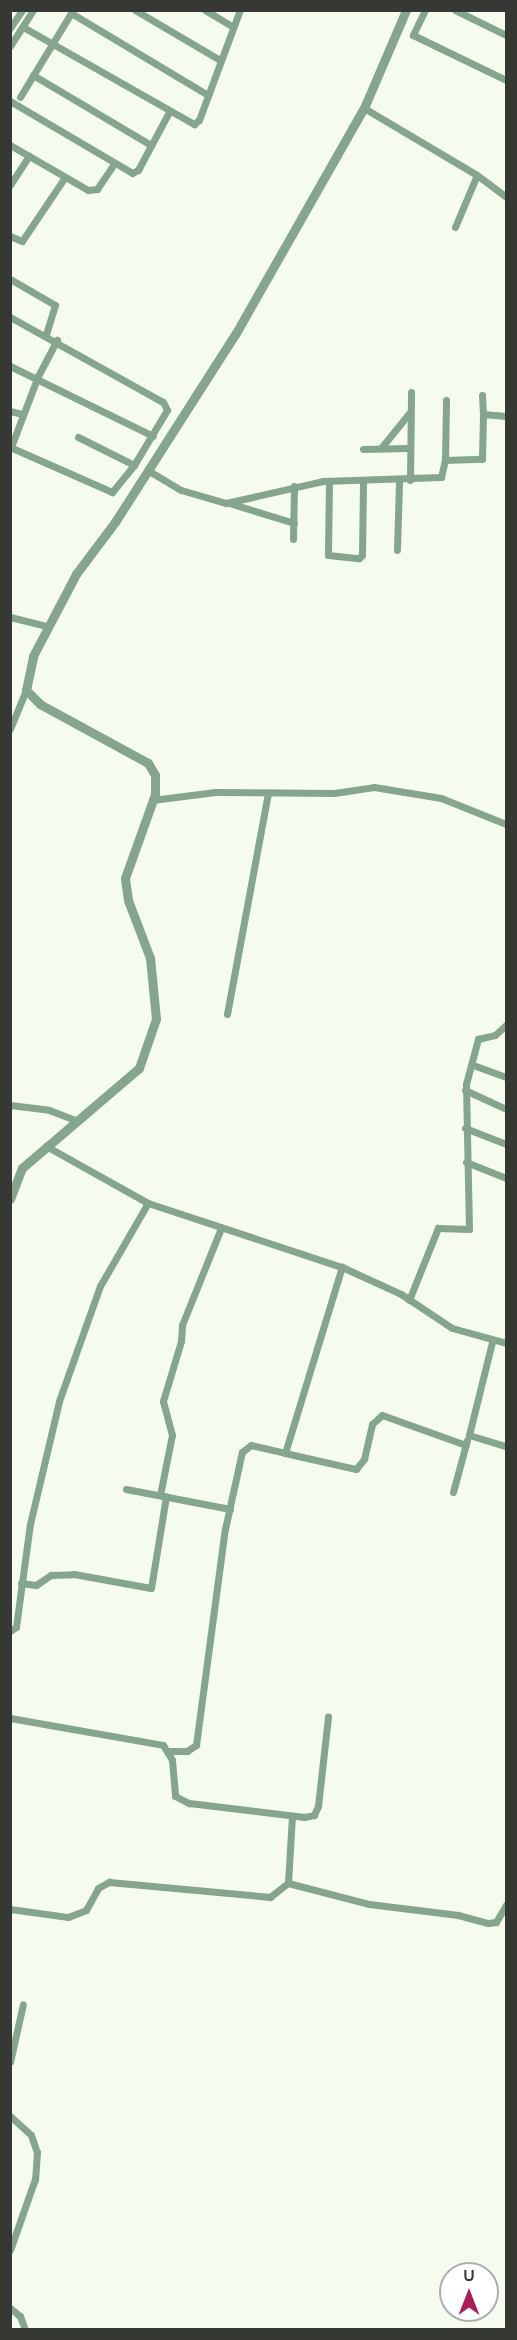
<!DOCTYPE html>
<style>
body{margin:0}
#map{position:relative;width:517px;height:2340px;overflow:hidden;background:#f6fbef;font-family:Cabin,sans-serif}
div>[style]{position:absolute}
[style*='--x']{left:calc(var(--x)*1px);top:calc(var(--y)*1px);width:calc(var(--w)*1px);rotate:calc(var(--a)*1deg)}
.minor>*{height:7px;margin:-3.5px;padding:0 3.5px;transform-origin:3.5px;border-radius:3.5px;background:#85a58c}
.tertiary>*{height:9px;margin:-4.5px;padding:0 4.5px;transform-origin:4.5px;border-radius:4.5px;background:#85a58c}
span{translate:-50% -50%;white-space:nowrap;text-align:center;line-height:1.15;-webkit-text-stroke:4.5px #fff;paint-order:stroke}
.frame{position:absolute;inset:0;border:12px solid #353833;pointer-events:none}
.north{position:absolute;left:439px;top:2262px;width:60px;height:60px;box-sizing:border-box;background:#fff;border:2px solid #aeafad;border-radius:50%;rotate:0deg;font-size:16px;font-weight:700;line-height:24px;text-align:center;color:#353833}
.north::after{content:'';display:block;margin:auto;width:21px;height:27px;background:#ac1e59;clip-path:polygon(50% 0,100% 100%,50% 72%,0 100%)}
</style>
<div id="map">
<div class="minor">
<div style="--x:135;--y:10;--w:99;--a:30.5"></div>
<div style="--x:205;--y:10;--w:33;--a:31"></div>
<div style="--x:425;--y:10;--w:28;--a:116"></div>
<div style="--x:413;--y:35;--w:103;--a:25.8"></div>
<div style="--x:455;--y:10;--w:57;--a:26.1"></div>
<div style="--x:71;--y:13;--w:160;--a:30.9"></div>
<div style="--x:23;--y:27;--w:197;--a:29.6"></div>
<div style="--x:194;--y:124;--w:6;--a:-39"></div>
<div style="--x:199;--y:120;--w:117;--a:-69.6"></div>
<div style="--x:10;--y:28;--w:22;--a:-56"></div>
<div style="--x:10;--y:46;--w:43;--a:-57.4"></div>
<div style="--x:33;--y:75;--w:137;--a:30.7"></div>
<div style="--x:20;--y:97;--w:102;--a:-58.7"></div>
<div style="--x:10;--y:101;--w:142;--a:30.5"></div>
<div style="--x:132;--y:173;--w:7;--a:-27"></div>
<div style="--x:138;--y:170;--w:66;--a:-61.9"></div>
<div style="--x:364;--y:108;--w:131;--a:30.7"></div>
<div style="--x:477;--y:175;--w:36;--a:37"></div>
<div style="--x:10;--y:145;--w:90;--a:30"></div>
<div style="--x:88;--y:190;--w:9;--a:-6"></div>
<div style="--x:97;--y:189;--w:30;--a:-56"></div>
<div style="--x:10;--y:185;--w:35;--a:-57"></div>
<div style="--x:455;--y:227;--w:56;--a:-67.1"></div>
<div style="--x:10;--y:236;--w:13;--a:23"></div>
<div style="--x:22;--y:241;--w:77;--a:-56.1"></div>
<div style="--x:10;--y:279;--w:52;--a:30"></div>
<div style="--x:55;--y:305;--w:31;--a:107"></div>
<div style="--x:10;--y:317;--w:175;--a:29.1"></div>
<div style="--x:163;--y:402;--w:9;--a:63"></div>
<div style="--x:167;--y:410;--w:64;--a:121"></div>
<div style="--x:134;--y:465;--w:35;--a:129"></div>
<div style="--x:112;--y:492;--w:111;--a:-156.2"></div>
<div style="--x:10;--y:366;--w:159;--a:26.1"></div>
<div style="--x:482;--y:395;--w:19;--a:87"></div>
<div style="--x:10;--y:411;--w:12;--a:14"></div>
<div style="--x:78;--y:437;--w:63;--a:26.6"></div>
<div style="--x:11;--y:447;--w:76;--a:-69.2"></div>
<div style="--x:38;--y:376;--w:41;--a:-62.2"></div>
<div style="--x:381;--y:448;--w:46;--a:-51.1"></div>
<div style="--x:363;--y:449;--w:46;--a:-1.2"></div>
<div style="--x:445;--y:460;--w:60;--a:-89"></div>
<div style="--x:149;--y:471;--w:37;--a:31"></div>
<div style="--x:181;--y:490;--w:47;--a:16.1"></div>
<div style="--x:226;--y:503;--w:99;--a:-12.8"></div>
<div style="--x:323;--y:481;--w:118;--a:-1.9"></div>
<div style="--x:441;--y:477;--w:17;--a:-77"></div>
<div style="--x:445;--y:460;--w:37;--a:-2"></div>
<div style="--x:482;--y:459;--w:45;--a:-88.7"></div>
<div style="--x:483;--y:414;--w:23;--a:5"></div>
<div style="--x:410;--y:480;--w:88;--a:-89.3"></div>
<div style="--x:329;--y:481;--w:74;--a:90.8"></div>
<div style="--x:328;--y:555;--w:31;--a:6"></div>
<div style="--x:359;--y:558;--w:4;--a:-45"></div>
<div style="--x:362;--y:555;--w:74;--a:-89.2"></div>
<div style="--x:229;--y:503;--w:68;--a:17.1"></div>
<div style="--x:293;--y:539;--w:53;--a:-88.9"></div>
<div style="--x:397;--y:550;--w:69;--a:-88.3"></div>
<div style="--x:10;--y:617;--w:37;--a:14"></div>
<div style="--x:10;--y:729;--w:42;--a:-67.7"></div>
<div style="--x:152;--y:800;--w:64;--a:-7.2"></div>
<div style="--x:215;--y:792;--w:119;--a:0.5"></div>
<div style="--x:334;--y:793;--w:40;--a:-8.5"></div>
<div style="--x:374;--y:787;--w:68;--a:9.3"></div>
<div style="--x:441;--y:798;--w:70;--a:21.8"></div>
<div style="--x:227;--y:1014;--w:225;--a:-79.5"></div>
<div style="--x:473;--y:1065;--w:35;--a:20"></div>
<div style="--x:465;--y:1090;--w:45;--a:24.9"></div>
<div style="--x:10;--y:1105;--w:39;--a:7"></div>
<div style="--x:49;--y:1110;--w:30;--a:21"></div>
<div style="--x:465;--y:1128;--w:44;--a:21.3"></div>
<div style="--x:46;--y:1146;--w:117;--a:29.2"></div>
<div style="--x:148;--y:1203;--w:204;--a:18.3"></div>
<div style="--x:342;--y:1267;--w:65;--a:24.6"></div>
<div style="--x:401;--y:1294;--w:61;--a:33.7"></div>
<div style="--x:452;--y:1328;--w:56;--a:15.5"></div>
<div style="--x:466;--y:1162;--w:43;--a:21.8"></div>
<div style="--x:409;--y:1300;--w:78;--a:-68.1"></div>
<div style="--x:438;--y:1228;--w:31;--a:2"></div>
<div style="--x:469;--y:1229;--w:145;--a:-91.2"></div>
<div style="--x:466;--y:1084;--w:47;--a:-75.1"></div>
<div style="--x:478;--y:1039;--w:17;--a:-13"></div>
<div style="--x:495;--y:1035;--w:15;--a:-42"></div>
<div style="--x:492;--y:1342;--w:96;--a:103.9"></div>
<div style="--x:469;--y:1435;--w:39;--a:17"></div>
<div style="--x:285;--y:1453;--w:73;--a:12.7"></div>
<div style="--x:356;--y:1469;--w:13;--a:-51"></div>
<div style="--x:364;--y:1459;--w:36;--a:-77"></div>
<div style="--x:372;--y:1424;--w:13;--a:-42"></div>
<div style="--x:382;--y:1415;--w:89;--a:19.7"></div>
<div style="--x:126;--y:1489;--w:106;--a:10.9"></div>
<div style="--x:453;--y:1492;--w:54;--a:-74.9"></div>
<div style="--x:160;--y:1495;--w:61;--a:-78.7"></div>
<div style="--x:172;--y:1435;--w:35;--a:-105"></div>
<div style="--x:163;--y:1401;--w:63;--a:-73.3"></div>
<div style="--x:181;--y:1341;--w:16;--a:-86"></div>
<div style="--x:182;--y:1325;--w:105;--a:-68.1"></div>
<div style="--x:21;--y:1583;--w:15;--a:8"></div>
<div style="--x:36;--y:1585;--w:18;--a:-34"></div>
<div style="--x:51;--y:1575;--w:23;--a:-2"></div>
<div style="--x:74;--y:1574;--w:78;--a:10.3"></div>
<div style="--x:151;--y:1588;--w:93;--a:-80.7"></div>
<div style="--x:10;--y:1631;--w:7;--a:-34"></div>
<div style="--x:16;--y:1627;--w:104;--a:-82.3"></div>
<div style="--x:30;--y:1524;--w:126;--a:-76.7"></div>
<div style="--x:59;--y:1401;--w:122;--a:-70.4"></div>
<div style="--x:100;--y:1286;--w:96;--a:-60"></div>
<div style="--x:10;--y:1718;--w:155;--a:10"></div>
<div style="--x:163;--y:1745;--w:17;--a:59"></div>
<div style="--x:172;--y:1760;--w:36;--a:85"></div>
<div style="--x:175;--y:1796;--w:16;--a:27"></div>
<div style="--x:189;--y:1803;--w:116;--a:6.9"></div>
<div style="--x:304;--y:1817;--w:10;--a:-11"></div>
<div style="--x:314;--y:1815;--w:10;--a:-66"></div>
<div style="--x:318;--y:1806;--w:90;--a:-83.6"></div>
<div style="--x:169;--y:1751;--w:18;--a:0"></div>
<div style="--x:187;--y:1751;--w:11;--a:-34"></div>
<div style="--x:196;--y:1745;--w:218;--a:-82.4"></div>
<div style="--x:225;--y:1529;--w:79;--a:-77.6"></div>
<div style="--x:242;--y:1452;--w:11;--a:-38"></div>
<div style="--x:251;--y:1445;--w:35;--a:13"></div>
<div style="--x:285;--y:1453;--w:195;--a:-73"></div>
<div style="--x:288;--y:1883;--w:84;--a:14.5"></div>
<div style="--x:369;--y:1904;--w:90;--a:7"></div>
<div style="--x:458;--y:1915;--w:31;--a:15"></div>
<div style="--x:488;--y:1923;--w:8;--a:-7"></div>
<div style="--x:496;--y:1922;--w:20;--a:-60"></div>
<div style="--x:10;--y:1909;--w:59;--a:7.9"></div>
<div style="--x:68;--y:1917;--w:19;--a:-21"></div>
<div style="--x:86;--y:1910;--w:25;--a:-61"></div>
<div style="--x:98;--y:1888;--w:13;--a:-29"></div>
<div style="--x:109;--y:1882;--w:162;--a:5.3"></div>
<div style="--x:270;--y:1897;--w:23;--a:-38"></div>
<div style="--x:288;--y:1883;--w:67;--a:-86.6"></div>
<div style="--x:10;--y:2062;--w:59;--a:-77.4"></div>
<div style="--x:10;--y:2116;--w:28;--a:42"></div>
<div style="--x:31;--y:2135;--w:18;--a:71"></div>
<div style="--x:37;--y:2152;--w:27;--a:94"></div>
<div style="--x:35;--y:2179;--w:75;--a:109.4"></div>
<div style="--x:10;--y:2308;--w:13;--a:39"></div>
<div style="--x:20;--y:2316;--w:15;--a:70"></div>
</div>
<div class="tertiary">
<div style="--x:10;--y:1199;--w:33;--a:-69"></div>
<div style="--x:22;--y:1168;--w:154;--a:-40.5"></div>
<div style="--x:139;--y:1068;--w:52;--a:-70.9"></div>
<div style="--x:156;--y:1019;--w:61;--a:-95.6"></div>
<div style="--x:150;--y:958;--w:62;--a:-110.8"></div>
<div style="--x:128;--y:900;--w:22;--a:-98"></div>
<div style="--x:125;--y:878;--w:89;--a:-70.3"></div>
<div style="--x:155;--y:794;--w:19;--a:-90"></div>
<div style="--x:155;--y:775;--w:14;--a:-120"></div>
<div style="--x:148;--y:763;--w:123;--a:-151.4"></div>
<div style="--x:40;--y:704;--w:20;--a:-135"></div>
<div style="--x:26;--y:690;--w:35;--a:-78"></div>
<div style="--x:33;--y:656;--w:93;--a:-62.3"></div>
<div style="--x:76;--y:574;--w:65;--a:-53.1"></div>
<div style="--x:115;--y:522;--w:224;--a:-57.4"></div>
<div style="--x:236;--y:333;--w:259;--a:-60.4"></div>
<div style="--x:364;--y:108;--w:107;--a:-66.8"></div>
</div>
<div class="frame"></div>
<div class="north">U</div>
</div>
